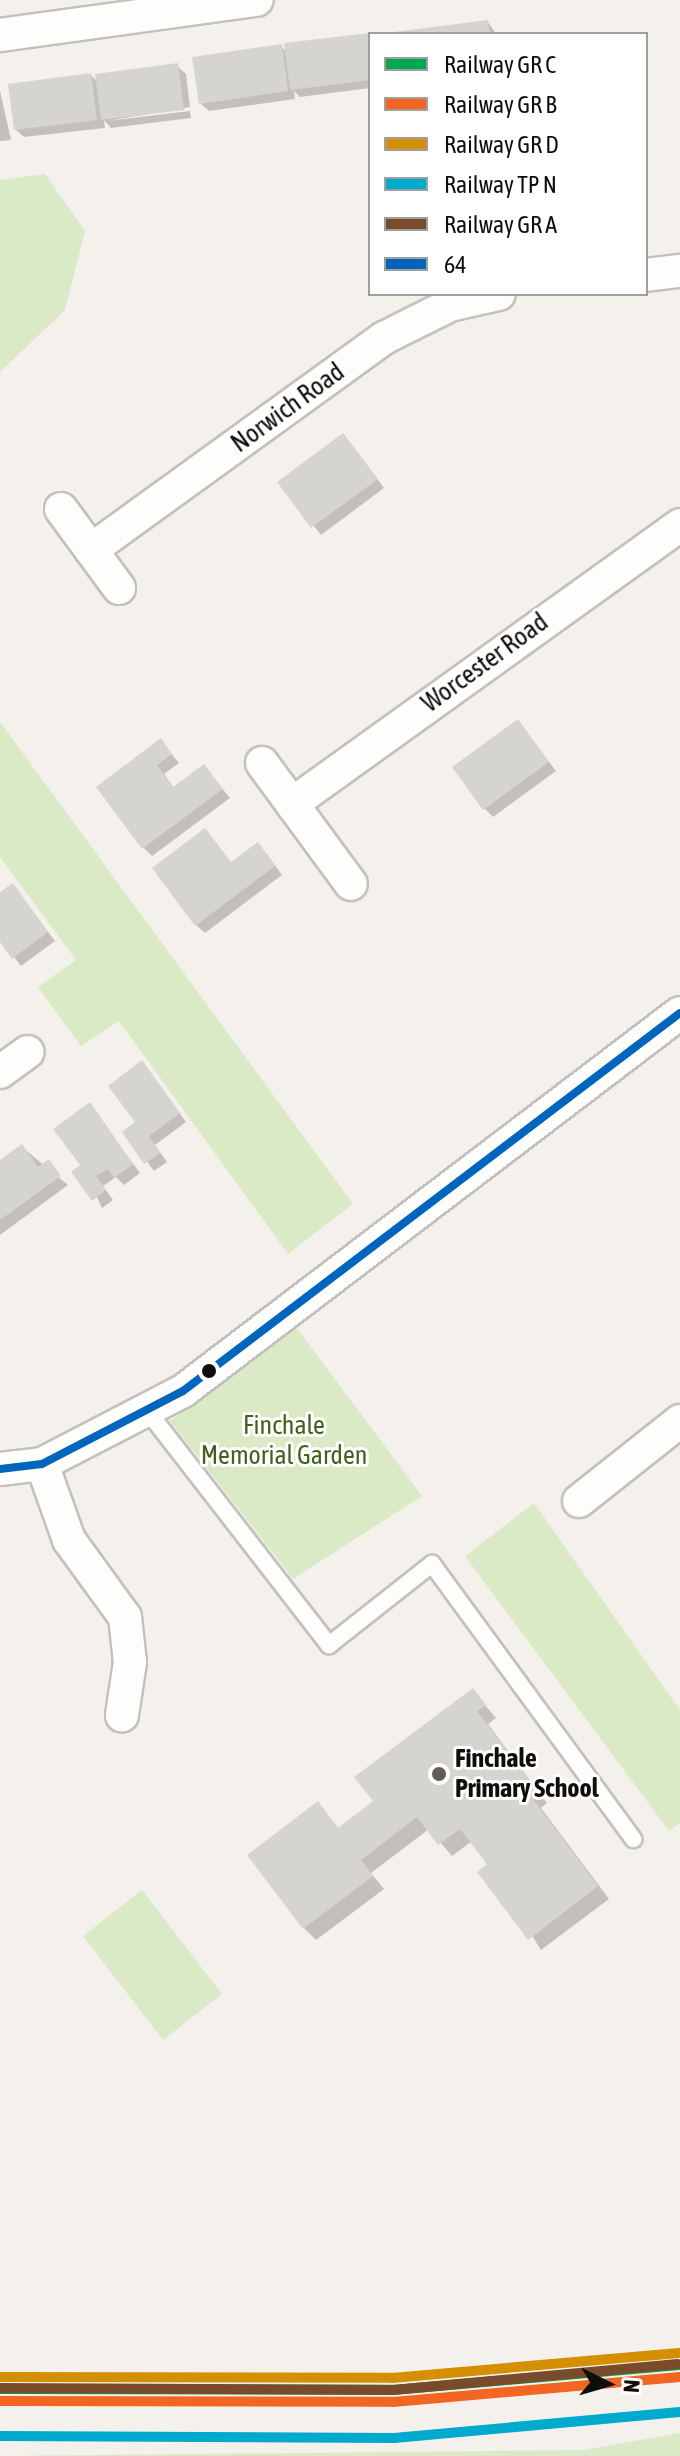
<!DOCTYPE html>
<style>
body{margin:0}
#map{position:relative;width:680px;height:2456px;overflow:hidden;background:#f4f1ec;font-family:"Asap Condensed",sans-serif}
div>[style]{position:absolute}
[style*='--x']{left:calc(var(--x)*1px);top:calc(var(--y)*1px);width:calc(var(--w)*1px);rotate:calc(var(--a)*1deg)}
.green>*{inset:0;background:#daeac6}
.shadow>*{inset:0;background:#0003}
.building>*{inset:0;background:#d6d4d0}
.roads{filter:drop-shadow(2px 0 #c3c1bd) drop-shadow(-2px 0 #c3c1bd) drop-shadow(0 2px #c3c1bd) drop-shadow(0 -2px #c3c1bd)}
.service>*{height:16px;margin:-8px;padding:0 8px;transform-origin:8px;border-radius:8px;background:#fdfdfc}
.minor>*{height:32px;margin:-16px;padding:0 16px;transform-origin:16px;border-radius:16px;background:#fdfdfc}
.bus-1>*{height:8px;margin:-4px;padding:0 4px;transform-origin:4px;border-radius:4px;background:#0065bd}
.rail-1>*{height:10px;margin:-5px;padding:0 5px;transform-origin:5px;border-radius:5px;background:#00a651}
.rail-2>*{height:10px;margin:-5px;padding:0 5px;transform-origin:5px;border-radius:5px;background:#f26522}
.rail-3>*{height:10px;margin:-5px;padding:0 5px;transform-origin:5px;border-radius:5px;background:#d48f02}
.rail-4>*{height:10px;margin:-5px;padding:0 5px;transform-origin:5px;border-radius:5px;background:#00a9ce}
.rail-5>*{height:10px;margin:-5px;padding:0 5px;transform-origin:5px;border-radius:5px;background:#7a4b2a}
.dots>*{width:22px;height:22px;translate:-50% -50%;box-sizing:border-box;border:4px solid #fff;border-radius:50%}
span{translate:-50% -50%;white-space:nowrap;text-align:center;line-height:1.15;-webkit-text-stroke:6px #fff;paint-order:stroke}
.street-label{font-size:26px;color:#100e0b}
.park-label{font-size:26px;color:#43601d}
.poi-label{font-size:26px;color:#100e0b;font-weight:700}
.left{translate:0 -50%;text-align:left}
.legend{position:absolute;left:368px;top:32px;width:280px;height:264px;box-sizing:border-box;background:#fff;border:2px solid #9f9f9d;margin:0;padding:10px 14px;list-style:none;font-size:24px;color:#100e0b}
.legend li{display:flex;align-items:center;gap:16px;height:40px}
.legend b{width:40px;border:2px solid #9f9f9d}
.north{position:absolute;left:568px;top:2344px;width:80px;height:80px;-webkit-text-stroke:6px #fff;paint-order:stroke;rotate:95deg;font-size:22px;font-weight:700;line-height:32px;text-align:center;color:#100e0b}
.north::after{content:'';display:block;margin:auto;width:28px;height:36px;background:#100e0b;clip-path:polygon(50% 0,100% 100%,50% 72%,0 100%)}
</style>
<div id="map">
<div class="green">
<div style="clip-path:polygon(45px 174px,85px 231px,65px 310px,0 372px,0 180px)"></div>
<div style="clip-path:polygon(0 722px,353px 1204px,288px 1254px,119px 1021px,81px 1046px,38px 987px,76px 960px,0 857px)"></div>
<div style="clip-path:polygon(296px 1327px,422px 1496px,293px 1579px,170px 1421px)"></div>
<div style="clip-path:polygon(534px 1503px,680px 1710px,680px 1823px,669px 1831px,465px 1556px)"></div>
<div style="clip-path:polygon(142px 1890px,222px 1994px,163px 2040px,83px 1936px)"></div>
<div style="clip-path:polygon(680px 2433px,680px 2456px,0 2456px,583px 2450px)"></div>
</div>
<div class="shadow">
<div style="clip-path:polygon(488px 22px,496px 34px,394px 34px)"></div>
<div style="clip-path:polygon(370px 35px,370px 88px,300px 97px,294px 91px,295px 99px,209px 111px,200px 103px,281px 47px,287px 52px)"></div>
<div style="clip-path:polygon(177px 66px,186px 74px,190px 107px,107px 121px,190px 111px,191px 118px,111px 128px,104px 120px,105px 128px,24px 137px,15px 129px,91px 75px,98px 83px)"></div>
<div style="clip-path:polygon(0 91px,11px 140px,0 141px)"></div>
<div style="clip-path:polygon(351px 444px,384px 488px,321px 535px,280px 483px)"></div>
<div style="clip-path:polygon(518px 721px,556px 771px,493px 817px,484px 808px)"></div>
<div style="clip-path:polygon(160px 741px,179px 763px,164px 774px,174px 788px,204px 766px,230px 798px,152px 856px,144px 848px)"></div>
<div style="clip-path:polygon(266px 853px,282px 875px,205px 933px,196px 925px,232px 864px)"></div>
<div style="clip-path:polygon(13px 885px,55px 941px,21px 966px,0 939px,0 895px)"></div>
<div style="clip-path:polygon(142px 1062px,186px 1122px,155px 1145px,167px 1162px,154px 1171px,125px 1132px,137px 1122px)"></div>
<div style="clip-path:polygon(89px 1104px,140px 1173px,124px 1185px,116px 1177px,103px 1186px,113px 1200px,102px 1208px,83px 1166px)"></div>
<div style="clip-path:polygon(22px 1147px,68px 1185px,0 1235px,0 1162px)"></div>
<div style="clip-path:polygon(472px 1690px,496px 1718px,488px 1724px,547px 1803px,541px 1808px,609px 1899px,541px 1950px,472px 1841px,452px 1856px,429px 1829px,371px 1873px,384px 1889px,316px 1940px,304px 1928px,318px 1804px,339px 1829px,376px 1802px)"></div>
</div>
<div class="building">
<div style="clip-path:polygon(488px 20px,490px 34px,394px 34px,394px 32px)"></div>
<div style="clip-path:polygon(370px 33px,370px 80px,290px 90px,284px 43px)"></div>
<div style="clip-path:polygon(282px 44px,288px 91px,199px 104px,192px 57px)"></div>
<div style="clip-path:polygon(178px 63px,184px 110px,101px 120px,95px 74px)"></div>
<div style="clip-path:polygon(91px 73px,97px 120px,14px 130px,8px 84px)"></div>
<div style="clip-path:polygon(343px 433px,378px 479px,311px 528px,277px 482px)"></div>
<div style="clip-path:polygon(518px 719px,549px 762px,483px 810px,452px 767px)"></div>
<div style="clip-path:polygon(161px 738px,172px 754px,157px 765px,173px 787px,204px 764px,223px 789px,142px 849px,96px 787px)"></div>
<div style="clip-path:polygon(205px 828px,231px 862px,258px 842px,275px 866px,195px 926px,152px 868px)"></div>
<div style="clip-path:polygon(13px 883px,48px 932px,12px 959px,0 942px,0 892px)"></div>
<div style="clip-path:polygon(142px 1060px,180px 1113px,149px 1136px,160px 1153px,144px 1164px,122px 1132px,135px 1122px,108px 1086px)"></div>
<div style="clip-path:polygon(90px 1102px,133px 1164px,114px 1178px,108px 1169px,96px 1176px,106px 1190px,92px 1201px,71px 1172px,80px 1165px,53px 1129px)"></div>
<div style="clip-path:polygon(22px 1144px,38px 1167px,49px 1159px,61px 1176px,0 1220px,0 1160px)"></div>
<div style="clip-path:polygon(473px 1688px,486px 1705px,477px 1711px,537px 1790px,530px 1795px,598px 1886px,528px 1940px,477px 1872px,487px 1864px,460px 1829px,438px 1845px,417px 1817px,361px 1860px,373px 1876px,303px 1929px,247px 1855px,318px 1801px,338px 1828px,373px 1801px,354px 1777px)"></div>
</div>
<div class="roads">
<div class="service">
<div style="--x:149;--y:1413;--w:294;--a:52.2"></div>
<div style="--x:329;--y:1645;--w:131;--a:-38.2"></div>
<div style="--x:432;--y:1564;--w:341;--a:53.8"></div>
</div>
<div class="minor">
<div style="--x:0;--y:35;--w:259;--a:-7.8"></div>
<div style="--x:646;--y:275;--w:34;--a:-7"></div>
<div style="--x:61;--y:509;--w:98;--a:53.7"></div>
<div style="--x:91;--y:550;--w:362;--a:-35.9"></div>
<div style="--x:384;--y:338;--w:74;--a:-26.6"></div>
<div style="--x:450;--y:305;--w:50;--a:-12.7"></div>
<div style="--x:262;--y:763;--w:150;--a:53.7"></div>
<div style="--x:292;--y:804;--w:478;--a:-35.7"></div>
<div style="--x:0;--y:1072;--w:34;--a:-36"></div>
<div style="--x:42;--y:1464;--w:81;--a:70.4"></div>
<div style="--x:69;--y:1540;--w:95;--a:54"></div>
<div style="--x:125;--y:1617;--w:45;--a:83.7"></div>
<div style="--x:130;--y:1662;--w:54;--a:98.6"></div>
<div style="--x:0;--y:1469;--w:42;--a:-6.8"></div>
<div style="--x:42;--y:1464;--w:159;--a:-27.4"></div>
<div style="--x:183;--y:1391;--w:624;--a:-37.26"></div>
<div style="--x:579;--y:1501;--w:129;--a:-38.4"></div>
</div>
</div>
<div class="bus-1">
<div style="--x:0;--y:1469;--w:42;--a:-6.8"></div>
<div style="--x:42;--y:1464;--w:159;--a:-27.4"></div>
<div style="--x:183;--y:1391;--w:624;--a:-37.26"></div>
</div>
<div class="rail-1">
<div style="--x:0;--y:2389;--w:393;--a:0.1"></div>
<div style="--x:393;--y:2390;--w:288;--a:-5"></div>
</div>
<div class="rail-2">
<div style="--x:0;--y:2401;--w:393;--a:0.1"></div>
<div style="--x:393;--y:2402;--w:288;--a:-5"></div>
</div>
<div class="rail-3">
<div style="--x:0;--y:2377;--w:392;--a:0.1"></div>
<div style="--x:392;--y:2378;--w:288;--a:-5"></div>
</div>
<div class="rail-4">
<div style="--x:0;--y:2436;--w:394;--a:0.3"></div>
<div style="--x:394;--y:2438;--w:287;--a:-5.2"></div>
</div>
<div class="rail-5">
<div style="--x:0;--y:2388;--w:393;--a:0.3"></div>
<div style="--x:393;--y:2390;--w:286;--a:-5.2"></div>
</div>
<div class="dots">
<div style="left:209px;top:1371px;background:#100e0b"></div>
<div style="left:439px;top:1774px;background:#605d5a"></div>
</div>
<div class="street-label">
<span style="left:288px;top:408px;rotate:-36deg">Norwich Road</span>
<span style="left:485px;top:663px;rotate:-36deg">Worcester Road</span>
</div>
<div class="park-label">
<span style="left:284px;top:1441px">Finchale<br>Memorial Garden</span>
</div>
<div class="poi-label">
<span class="left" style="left:455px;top:1774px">Finchale<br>Primary School</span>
</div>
<ul class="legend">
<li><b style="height:10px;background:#00a651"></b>Railway GR C</li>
<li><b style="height:10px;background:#f26522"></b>Railway GR B</li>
<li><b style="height:10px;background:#d48f02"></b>Railway GR D</li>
<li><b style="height:10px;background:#00a9ce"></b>Railway TP N</li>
<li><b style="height:10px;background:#7a4b2a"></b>Railway GR A</li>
<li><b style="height:10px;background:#0065bd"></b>64</li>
</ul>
<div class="north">N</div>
</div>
